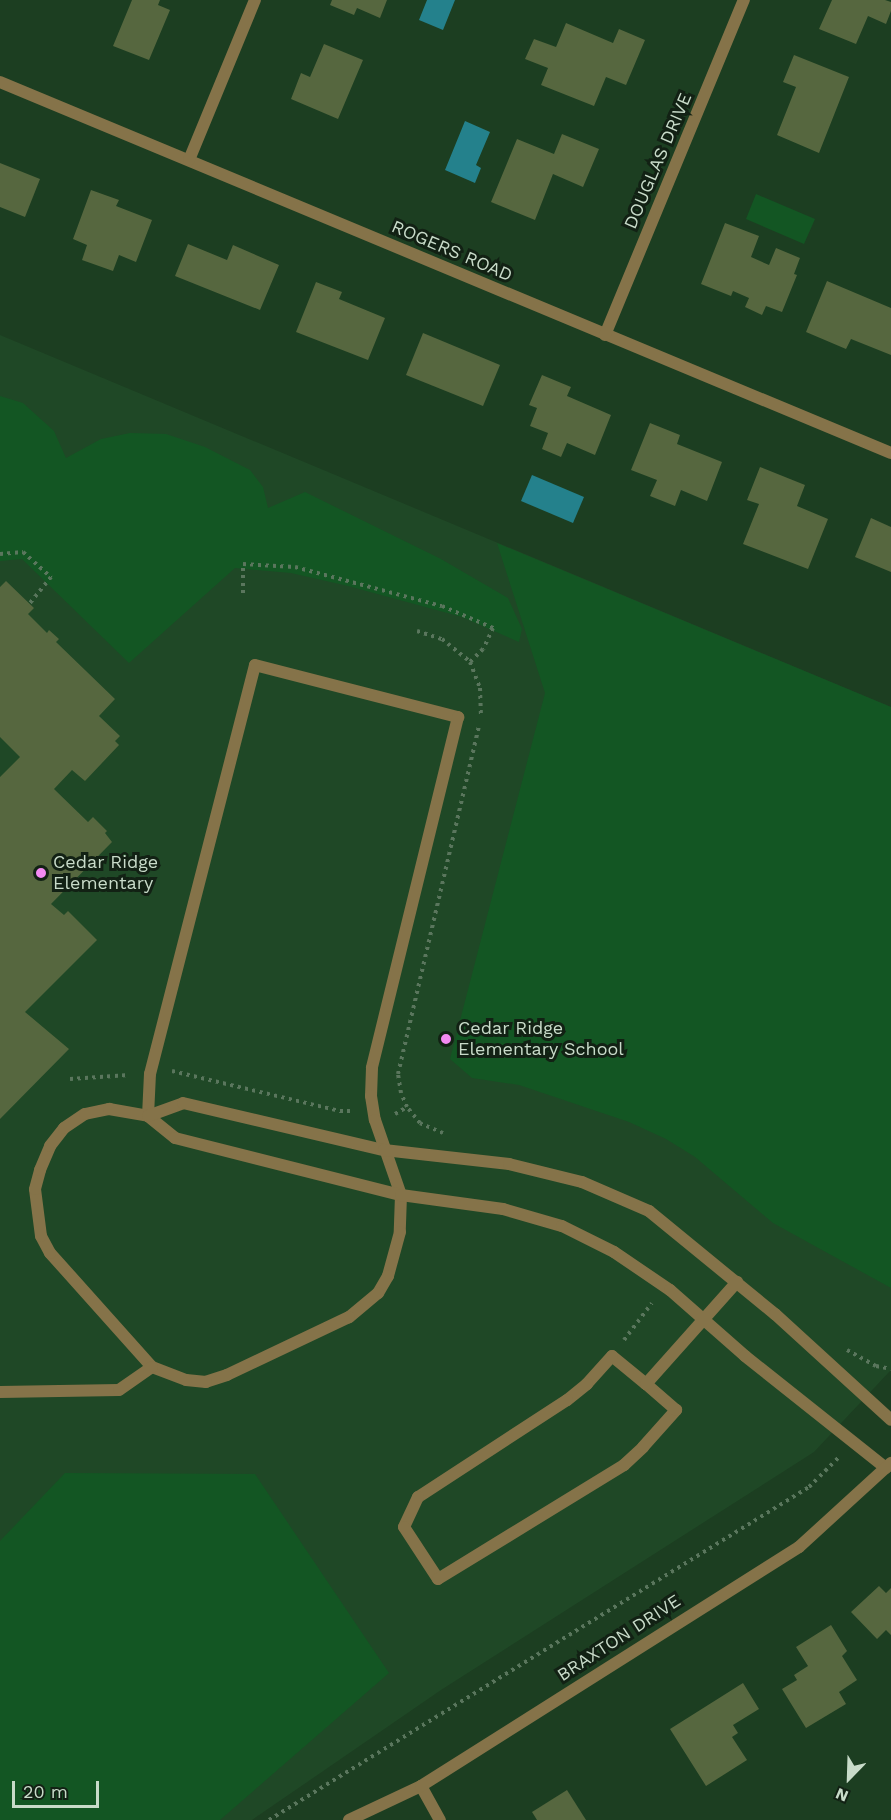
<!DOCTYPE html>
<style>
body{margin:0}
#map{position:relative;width:891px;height:1820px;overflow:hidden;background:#1c3e21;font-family:"Work Sans",sans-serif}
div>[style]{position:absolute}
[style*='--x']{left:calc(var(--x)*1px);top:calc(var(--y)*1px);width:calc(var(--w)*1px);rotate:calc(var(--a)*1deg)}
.built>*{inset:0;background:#1f4826}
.green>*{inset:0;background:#135623}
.water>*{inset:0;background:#24818c}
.building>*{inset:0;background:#56673f}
.path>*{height:4px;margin-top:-2px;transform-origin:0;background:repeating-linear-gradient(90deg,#5a765d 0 3px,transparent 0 7.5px)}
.service>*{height:12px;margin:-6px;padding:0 6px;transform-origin:6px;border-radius:6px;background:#857349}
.minor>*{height:12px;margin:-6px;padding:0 6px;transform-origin:6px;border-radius:6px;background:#857349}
.tertiary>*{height:12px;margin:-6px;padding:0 6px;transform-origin:6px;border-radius:6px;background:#857349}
.dots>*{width:16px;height:16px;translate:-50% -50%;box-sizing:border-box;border:3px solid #122114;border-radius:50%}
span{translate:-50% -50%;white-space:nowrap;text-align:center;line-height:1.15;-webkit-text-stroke:6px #122114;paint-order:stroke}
.street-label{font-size:18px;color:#c8dbc9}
.poi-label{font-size:18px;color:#c8dbc9}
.left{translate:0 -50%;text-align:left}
.north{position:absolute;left:819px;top:1748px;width:60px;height:60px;-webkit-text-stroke:4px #122114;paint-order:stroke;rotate:203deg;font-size:16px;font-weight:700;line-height:24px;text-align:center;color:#c8dbc9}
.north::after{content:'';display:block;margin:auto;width:21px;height:27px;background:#c8dbc9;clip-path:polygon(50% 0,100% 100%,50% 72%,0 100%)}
.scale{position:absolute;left:12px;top:1781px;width:87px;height:27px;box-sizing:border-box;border:3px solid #c8dbc9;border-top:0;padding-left:8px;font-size:18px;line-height:21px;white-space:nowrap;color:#c8dbc9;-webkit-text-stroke:4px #122114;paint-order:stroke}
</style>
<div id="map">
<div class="built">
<div style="clip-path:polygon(0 335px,891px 707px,891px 1370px,814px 1452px,441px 1690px,252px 1820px,0 1820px)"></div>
</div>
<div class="green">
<div style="clip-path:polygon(756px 194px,815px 219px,804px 244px,746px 219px)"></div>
<div style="clip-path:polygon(0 396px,23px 403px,54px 431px,66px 458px,101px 439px,130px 433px,166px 434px,205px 447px,250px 470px,263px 487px,268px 508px,305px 492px,441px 559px,508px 598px,522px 629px,519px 642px,462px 617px,348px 586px,291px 573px,235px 568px,129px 663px,22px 559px,0 561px)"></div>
<div style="clip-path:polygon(497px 543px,891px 707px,891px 1288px,773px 1223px,695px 1157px,666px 1139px,629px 1122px,519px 1085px,472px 1078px,450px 1059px,545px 693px)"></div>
<div style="clip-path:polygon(65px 1473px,255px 1474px,389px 1673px,220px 1820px,0 1820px,0 1541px)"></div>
</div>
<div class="water">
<div style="clip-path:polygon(427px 0,455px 0,443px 30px,419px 20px)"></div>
<div style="clip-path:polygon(465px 121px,490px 132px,476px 165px,481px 168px,475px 183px,445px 170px)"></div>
<div style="clip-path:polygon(532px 475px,584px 497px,573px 523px,521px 501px)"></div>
</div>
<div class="building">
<div style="clip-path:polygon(132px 0,160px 0,158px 5px,170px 10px,149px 60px,113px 46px)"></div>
<div style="clip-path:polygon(332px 0,387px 0,380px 18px,357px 8px,354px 15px,330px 5px)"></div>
<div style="clip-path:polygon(832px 0,885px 0,891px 2px,891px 11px,886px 24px,868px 16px,856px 44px,819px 29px)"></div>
<div style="clip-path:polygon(566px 23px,613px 43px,619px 29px,645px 40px,626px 85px,606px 77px,594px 106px,541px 85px,548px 68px,525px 59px,534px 39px,556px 47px)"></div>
<div style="clip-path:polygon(324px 44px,363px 60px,338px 119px,291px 99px,301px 73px,310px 77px)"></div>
<div style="clip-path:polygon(794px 55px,849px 77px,819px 153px,777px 135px,796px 87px,783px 82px)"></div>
<div style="clip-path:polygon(562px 134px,599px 149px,583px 187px,553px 174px,535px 220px,491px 202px,517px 139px,554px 154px)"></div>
<div style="clip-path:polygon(0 163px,40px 179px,25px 217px,0 207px)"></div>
<div style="clip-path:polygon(91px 190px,119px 200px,116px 206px,152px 220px,136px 262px,119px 255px,113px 271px,82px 260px,87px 245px,73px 239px)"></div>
<div style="clip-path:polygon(725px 223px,759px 236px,751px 257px,769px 265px,776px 248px,800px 258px,794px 274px,797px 275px,782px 312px,766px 306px,762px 315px,745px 307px,749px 298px,733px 291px,731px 296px,701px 284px)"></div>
<div style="clip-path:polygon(188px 244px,227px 260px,233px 245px,279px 265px,260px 310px,175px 276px)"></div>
<div style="clip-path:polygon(827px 281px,891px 308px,891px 355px,851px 339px,846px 349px,806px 332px)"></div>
<div style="clip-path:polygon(316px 282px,342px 292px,339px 299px,385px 318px,368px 360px,296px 332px)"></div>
<div style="clip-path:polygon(423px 333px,500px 365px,483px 406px,406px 375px)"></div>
<div style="clip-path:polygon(542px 375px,571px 387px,567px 396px,611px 415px,595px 455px,567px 443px,561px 457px,542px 449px,548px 433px,530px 426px,537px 408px,529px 405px)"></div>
<div style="clip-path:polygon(650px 423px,680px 435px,677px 444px,722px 462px,707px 501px,681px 490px,675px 506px,650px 496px,657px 480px,631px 470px)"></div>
<div style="clip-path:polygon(760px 467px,805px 485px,797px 506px,828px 519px,808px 569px,743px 544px,759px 504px,747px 500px)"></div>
<div style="clip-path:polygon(871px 518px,891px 527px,891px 572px,855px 557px)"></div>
<div style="clip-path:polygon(6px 581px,34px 608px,28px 614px,47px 633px,49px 630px,59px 639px,56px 642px,115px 699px,99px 716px,120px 736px,115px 741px,119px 745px,85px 781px,72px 770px,54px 789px,88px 822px,93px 817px,107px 831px,105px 833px,112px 842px,51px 904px,64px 915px,68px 911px,97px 940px,25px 1012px,69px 1049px,0 1119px,0 777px,20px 757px,0 737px,0 587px)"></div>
<div style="clip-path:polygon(879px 1586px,886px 1593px,891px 1588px,891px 1635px,886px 1630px,877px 1639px,851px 1612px)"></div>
<div style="clip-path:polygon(831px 1625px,847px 1651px,842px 1656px,857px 1680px,839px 1692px,846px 1704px,806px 1728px,782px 1689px,797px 1680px,794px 1675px,808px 1666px,796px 1647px)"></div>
<div style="clip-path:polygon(743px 1683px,759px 1709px,733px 1725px,738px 1733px,732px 1737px,747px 1760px,706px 1786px,670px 1729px)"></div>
<div style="clip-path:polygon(567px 1790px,586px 1820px,537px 1820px,532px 1812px)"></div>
</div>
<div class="path">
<div style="--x:0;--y:554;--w:23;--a:-5"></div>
<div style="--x:23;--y:552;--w:38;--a:42"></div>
<div style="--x:51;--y:577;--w:35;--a:129"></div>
<div style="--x:243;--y:593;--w:29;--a:-90"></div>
<div style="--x:243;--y:564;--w:52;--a:3.3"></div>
<div style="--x:295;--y:567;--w:152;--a:14.9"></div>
<div style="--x:442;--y:606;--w:56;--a:23.3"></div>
<div style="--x:493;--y:628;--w:23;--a:115"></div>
<div style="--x:483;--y:649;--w:18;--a:135"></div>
<div style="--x:417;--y:631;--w:26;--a:18"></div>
<div style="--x:442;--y:639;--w:36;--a:39"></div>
<div style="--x:470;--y:662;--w:28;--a:69"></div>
<div style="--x:480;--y:688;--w:29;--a:88"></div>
<div style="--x:172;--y:1071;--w:173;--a:13.4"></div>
<div style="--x:340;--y:1111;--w:15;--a:0"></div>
<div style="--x:70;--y:1079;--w:59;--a:-3.9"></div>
<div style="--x:395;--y:1114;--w:14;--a:-30"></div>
<div style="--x:443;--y:1133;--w:25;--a:-157"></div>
<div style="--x:420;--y:1123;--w:21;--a:-129"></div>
<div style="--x:407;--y:1107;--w:15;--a:-113"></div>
<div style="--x:401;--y:1093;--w:19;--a:-99"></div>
<div style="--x:398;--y:1074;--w:356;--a:-76.9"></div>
<div style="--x:624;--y:1340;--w:46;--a:-52.9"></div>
<div style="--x:847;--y:1350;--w:33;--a:29"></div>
<div style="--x:876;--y:1366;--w:15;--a:11"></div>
<div style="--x:269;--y:1820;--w:634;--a:-31.66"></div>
<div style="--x:809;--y:1487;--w:42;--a:-45"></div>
</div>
<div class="service">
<div style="--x:148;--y:1116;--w:42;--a:-87.3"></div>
<div style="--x:150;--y:1074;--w:422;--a:-75.6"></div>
<div style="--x:255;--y:665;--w:210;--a:14.4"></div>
<div style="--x:458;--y:717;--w:361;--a:103.8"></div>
<div style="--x:372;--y:1068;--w:28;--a:92"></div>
<div style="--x:371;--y:1096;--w:24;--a:81"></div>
<div style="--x:375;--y:1120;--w:79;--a:70.9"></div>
<div style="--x:401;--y:1195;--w:37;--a:92"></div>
<div style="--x:400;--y:1232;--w:46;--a:105.3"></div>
<div style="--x:388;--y:1276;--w:20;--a:120"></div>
<div style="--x:378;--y:1293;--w:38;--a:140"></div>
<div style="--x:349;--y:1317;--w:135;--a:154.6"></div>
<div style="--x:227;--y:1375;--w:22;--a:162"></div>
<div style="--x:206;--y:1382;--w:20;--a:-174"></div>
<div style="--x:186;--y:1380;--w:36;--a:-159"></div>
<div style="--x:152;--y:1367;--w:153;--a:-131.8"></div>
<div style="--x:50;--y:1253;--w:19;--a:-118"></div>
<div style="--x:41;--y:1236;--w:47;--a:-97.3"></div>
<div style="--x:35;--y:1189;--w:20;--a:-75"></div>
<div style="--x:40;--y:1170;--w:26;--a:-67"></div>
<div style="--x:50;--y:1146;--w:23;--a:-52"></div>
<div style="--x:64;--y:1128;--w:25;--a:-34"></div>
<div style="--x:85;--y:1114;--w:25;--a:-12"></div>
<div style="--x:109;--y:1109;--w:40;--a:10"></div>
<div style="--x:148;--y:1116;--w:35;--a:39"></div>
<div style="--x:175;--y:1138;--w:233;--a:14.2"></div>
<div style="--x:401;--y:1195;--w:103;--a:7.8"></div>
<div style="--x:503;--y:1209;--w:61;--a:16.1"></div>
<div style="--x:562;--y:1226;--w:58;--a:26.6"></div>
<div style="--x:614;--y:1252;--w:68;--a:34.2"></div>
<div style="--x:670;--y:1290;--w:100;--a:41.3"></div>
<div style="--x:745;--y:1356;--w:180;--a:38.5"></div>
<div style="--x:148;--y:1116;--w:37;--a:-20"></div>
<div style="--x:183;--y:1103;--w:206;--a:13.2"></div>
<div style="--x:384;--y:1150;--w:126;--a:6.4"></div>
<div style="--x:509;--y:1164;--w:75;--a:13.9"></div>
<div style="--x:582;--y:1182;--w:73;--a:23.4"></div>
<div style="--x:649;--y:1211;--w:163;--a:39.3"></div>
<div style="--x:775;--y:1314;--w:157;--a:42.4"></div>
<div style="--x:646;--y:1384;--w:44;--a:-140.5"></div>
<div style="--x:612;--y:1356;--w:38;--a:132"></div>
<div style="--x:587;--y:1384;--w:26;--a:141"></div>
<div style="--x:567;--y:1400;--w:178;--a:146.9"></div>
<div style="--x:418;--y:1497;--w:33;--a:115"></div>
<div style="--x:404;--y:1527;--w:62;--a:56.8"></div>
<div style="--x:438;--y:1579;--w:218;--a:-31.5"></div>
<div style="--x:624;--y:1465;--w:26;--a:-43"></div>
<div style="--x:643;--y:1447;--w:50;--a:-48.3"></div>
<div style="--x:676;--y:1410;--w:40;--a:-139"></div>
<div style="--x:646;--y:1384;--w:137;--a:-48.3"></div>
<div style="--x:0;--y:1392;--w:119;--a:-1"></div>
<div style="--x:119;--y:1390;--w:40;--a:-34.9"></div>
</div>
<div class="minor">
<div style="--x:0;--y:82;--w:965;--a:22.61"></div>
<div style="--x:189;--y:160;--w:173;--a:-67.6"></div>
<div style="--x:605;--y:335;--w:363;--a:-67.5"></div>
<div style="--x:421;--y:1786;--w:39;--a:61"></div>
</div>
<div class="tertiary">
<div style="--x:349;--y:1820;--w:80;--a:-25.3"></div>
<div style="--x:421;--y:1786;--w:447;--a:-32.3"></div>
<div style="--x:799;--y:1547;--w:125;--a:-42.4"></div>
</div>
<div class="dots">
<div style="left:41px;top:873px;background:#f38af2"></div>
<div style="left:446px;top:1039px;background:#f38af2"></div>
</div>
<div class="street-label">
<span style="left:658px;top:161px;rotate:-67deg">DOUGLAS DRIVE</span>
<span style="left:452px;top:251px;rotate:23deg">ROGERS ROAD</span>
<span style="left:619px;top:1638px;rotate:-33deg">BRAXTON DRIVE</span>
</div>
<div class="poi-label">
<span class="left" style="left:53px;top:873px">Cedar Ridge<br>Elementary</span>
<span class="left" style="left:458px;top:1039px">Cedar Ridge<br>Elementary School</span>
</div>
<div class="north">N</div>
<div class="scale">20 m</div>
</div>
